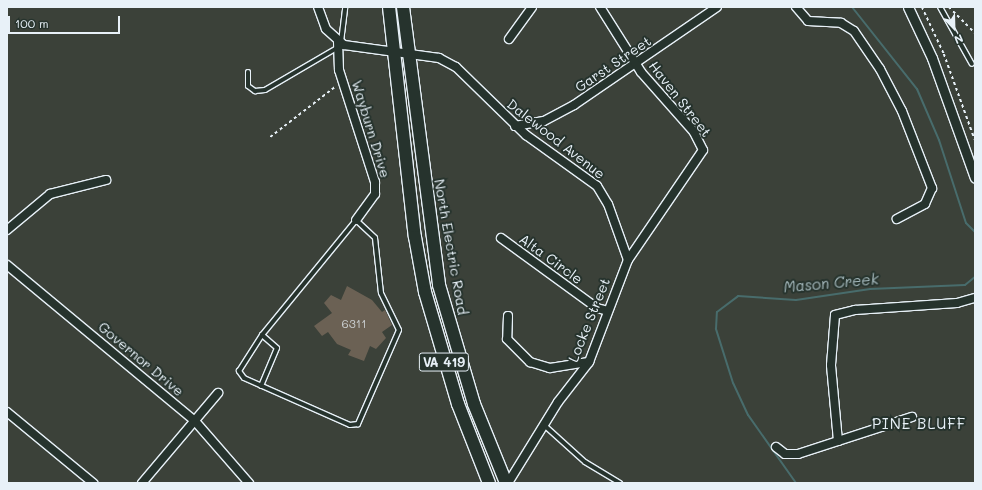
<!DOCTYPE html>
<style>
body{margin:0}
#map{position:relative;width:982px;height:490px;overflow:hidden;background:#3b4139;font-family:Mali,sans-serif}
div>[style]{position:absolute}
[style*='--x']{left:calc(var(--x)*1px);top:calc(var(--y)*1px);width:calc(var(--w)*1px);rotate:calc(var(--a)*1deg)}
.stream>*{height:2px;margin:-1px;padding:0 1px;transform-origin:1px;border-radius:1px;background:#486c6c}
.building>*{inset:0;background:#6b6154}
.path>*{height:1.5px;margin-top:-0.75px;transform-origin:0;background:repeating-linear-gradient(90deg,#e8f1f8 0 3px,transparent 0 6px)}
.roads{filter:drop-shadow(1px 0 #e8f1f8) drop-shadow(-1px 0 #e8f1f8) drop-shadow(0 1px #e8f1f8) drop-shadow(0 -1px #e8f1f8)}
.service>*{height:4px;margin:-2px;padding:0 2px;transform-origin:2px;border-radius:2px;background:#26332d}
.minor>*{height:8px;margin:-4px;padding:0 4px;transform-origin:4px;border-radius:4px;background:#26332d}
.tertiary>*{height:9px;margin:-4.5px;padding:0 4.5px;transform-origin:4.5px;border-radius:4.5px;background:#26332d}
.primary>*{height:12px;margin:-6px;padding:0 6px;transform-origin:6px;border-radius:6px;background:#26332d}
span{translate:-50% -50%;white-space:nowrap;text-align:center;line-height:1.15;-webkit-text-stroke:4px #26332d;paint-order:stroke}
.number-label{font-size:12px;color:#c9cdcf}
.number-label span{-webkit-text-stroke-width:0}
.shield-label span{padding:1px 3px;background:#26332d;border:1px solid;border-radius:3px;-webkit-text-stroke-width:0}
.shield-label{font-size:13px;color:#e8f1f8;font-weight:700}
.street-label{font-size:14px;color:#e8f1f8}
.water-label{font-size:15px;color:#a8bcc0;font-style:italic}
.neighbourhood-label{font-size:15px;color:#e8f1f8;letter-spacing:1px}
.frame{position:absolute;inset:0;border:8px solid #e8f1f8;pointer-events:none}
.north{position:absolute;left:934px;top:8px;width:40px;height:40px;-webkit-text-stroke:3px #26332d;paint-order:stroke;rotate:157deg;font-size:11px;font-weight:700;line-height:16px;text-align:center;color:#e8f1f8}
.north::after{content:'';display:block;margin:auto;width:14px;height:18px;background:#e8f1f8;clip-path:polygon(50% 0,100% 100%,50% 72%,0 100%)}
.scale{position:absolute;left:8px;top:16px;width:112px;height:18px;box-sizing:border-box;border:2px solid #e8f1f8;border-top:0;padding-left:5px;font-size:12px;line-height:14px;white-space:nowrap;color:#e8f1f8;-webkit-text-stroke:3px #26332d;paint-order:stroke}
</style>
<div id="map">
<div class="stream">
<div style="--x:852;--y:7;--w:105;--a:51.6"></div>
<div style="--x:917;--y:89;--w:56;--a:66.7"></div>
<div style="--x:939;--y:140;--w:87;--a:72"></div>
<div style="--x:966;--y:223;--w:13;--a:45"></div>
<div style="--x:796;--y:483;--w:83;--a:-125.2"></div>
<div style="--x:748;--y:415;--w:35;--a:-115"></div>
<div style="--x:733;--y:383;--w:57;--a:-107.5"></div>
<div style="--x:716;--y:329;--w:17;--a:-87"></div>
<div style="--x:717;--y:312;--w:26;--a:-37"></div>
<div style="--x:738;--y:296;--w:58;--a:3.9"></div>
<div style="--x:796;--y:300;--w:75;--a:-8.5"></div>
<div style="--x:870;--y:289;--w:95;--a:-2.4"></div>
<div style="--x:965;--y:285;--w:13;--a:-39"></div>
</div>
<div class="building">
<div style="clip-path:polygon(347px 286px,372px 300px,382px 312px,385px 310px,392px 325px,382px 332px,386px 338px,376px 349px,370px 346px,364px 361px,348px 355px,351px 350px,337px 344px,328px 332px,322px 336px,314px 326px,332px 313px,324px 303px,331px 295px,341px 300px)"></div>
</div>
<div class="path">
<div style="--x:922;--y:7;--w:52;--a:64.9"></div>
<div style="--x:944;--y:54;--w:91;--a:70.2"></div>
<div style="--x:949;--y:7;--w:37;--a:45"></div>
<div style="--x:270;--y:137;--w:83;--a:-37.7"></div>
</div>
<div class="roads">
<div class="service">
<div style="--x:940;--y:7;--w:65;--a:60.7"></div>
<div style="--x:341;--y:42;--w:35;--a:-83"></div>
<div style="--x:248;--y:72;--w:14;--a:90"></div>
<div style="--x:248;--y:86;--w:9;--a:36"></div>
<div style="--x:255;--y:91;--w:10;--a:-6"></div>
<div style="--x:265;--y:90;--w:83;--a:-30.3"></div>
<div style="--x:356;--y:220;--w:26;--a:43"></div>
<div style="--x:375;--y:238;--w:55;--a:83.8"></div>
<div style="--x:381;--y:293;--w:41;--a:64.1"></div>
<div style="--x:399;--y:330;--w:103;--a:113.6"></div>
<div style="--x:358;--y:424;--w:8;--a:173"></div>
<div style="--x:350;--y:425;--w:116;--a:-156.1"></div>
<div style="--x:244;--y:378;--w:9;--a:-126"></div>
<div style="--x:239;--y:371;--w:43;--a:-57.4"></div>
<div style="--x:262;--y:335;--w:149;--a:-50.7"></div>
<div style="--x:261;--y:386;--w:41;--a:-67.2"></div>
<div style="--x:277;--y:348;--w:20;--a:-139"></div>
<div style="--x:544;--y:425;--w:55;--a:42.1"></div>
<div style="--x:585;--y:462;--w:41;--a:31"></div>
</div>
<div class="minor">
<div style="--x:318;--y:7;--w:23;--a:70"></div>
<div style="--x:326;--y:29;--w:24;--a:42"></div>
<div style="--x:344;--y:45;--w:96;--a:7.8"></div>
<div style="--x:439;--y:58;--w:19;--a:28"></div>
<div style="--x:456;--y:67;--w:98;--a:44.2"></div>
<div style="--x:526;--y:135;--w:87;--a:35.7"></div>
<div style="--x:597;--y:186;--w:21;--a:59"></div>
<div style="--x:608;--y:204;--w:59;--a:70.3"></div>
<div style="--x:796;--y:7;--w:18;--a:49"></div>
<div style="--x:808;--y:21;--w:33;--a:3"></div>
<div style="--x:841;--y:23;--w:15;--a:32"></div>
<div style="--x:854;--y:31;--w:46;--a:55.6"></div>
<div style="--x:880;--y:69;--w:47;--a:62.4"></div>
<div style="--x:902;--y:111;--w:83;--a:68.7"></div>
<div style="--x:932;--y:188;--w:17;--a:114"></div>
<div style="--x:925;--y:204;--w:32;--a:152"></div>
<div style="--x:509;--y:39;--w:39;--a:-54"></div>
<div style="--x:338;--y:42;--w:28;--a:88"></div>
<div style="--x:339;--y:70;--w:118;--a:72.2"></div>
<div style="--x:375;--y:182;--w:12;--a:90"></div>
<div style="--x:375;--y:194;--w:32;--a:126"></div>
<div style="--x:515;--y:126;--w:29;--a:-10"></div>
<div style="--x:544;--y:121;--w:34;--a:-28"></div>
<div style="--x:574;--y:105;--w:173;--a:-34.4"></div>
<div style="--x:7;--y:230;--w:56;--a:-39.9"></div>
<div style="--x:50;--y:194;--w:58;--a:-14"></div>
<div style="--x:501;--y:238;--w:119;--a:36.1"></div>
<div style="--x:597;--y:308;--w:11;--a:15"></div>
<div style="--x:7;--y:265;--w:243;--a:39.7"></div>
<div style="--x:194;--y:420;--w:84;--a:48.9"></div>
<div style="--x:508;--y:316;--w:23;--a:92"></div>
<div style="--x:507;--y:339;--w:33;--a:45"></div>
<div style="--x:530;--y:362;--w:21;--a:17"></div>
<div style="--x:550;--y:368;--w:39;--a:-9"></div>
<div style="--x:7;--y:412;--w:112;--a:39.5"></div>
<div style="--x:838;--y:441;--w:76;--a:-95.3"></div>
<div style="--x:831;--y:365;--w:50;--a:-85.4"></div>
<div style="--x:835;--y:315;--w:21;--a:-14"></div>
<div style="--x:855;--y:310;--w:102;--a:-3.9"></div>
<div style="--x:957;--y:303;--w:19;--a:-16"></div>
<div style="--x:776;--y:447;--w:11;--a:38"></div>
<div style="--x:785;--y:454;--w:13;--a:0"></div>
<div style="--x:798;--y:454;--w:120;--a:-18"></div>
<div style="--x:142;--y:483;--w:118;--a:-49.8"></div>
<div style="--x:508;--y:483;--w:95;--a:-58.3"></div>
<div style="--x:558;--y:402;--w:51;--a:-52.2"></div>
<div style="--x:589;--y:362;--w:109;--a:-69.1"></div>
<div style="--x:628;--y:260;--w:133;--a:-55.7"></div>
<div style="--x:703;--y:150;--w:20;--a:-117"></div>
<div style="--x:694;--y:132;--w:80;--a:-131.5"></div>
<div style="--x:641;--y:72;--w:77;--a:-122.2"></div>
</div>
<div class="tertiary">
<div style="--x:908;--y:7;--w:56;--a:64.8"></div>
<div style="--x:932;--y:58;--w:127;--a:70.3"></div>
</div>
<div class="primary">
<div style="--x:389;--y:7;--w:231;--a:83.6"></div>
<div style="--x:415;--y:237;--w:56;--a:79.7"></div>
<div style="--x:425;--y:292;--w:117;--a:73.6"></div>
<div style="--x:458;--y:404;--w:85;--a:68.6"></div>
<div style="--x:403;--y:7;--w:280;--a:82.6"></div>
<div style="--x:439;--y:285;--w:124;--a:73.6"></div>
<div style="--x:474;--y:404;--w:85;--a:67.9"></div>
</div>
</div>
<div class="number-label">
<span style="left:354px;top:324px">6311</span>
</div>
<div class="shield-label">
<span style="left:444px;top:362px">VA 419</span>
</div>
<div class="street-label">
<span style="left:613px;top:64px;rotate:-34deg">Garst Street</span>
<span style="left:680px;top:99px;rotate:52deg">Haven Street</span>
<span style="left:371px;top:129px;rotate:73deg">Wayburn Drive</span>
<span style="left:556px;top:139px;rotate:38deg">Dalewood Avenue</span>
<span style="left:451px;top:247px;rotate:80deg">North Electric Road</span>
<span style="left:551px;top:259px;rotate:36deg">Alta Circle</span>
<span style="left:589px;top:320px;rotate:-68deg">Locke Street</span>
<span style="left:141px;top:359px;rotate:40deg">Governor Drive</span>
</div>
<div class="water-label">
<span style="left:831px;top:283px;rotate:-5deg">Mason Creek</span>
</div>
<div class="neighbourhood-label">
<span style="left:919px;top:424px">PINE BLUFF</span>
</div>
<div class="frame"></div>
<div class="north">N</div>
<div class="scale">100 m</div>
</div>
